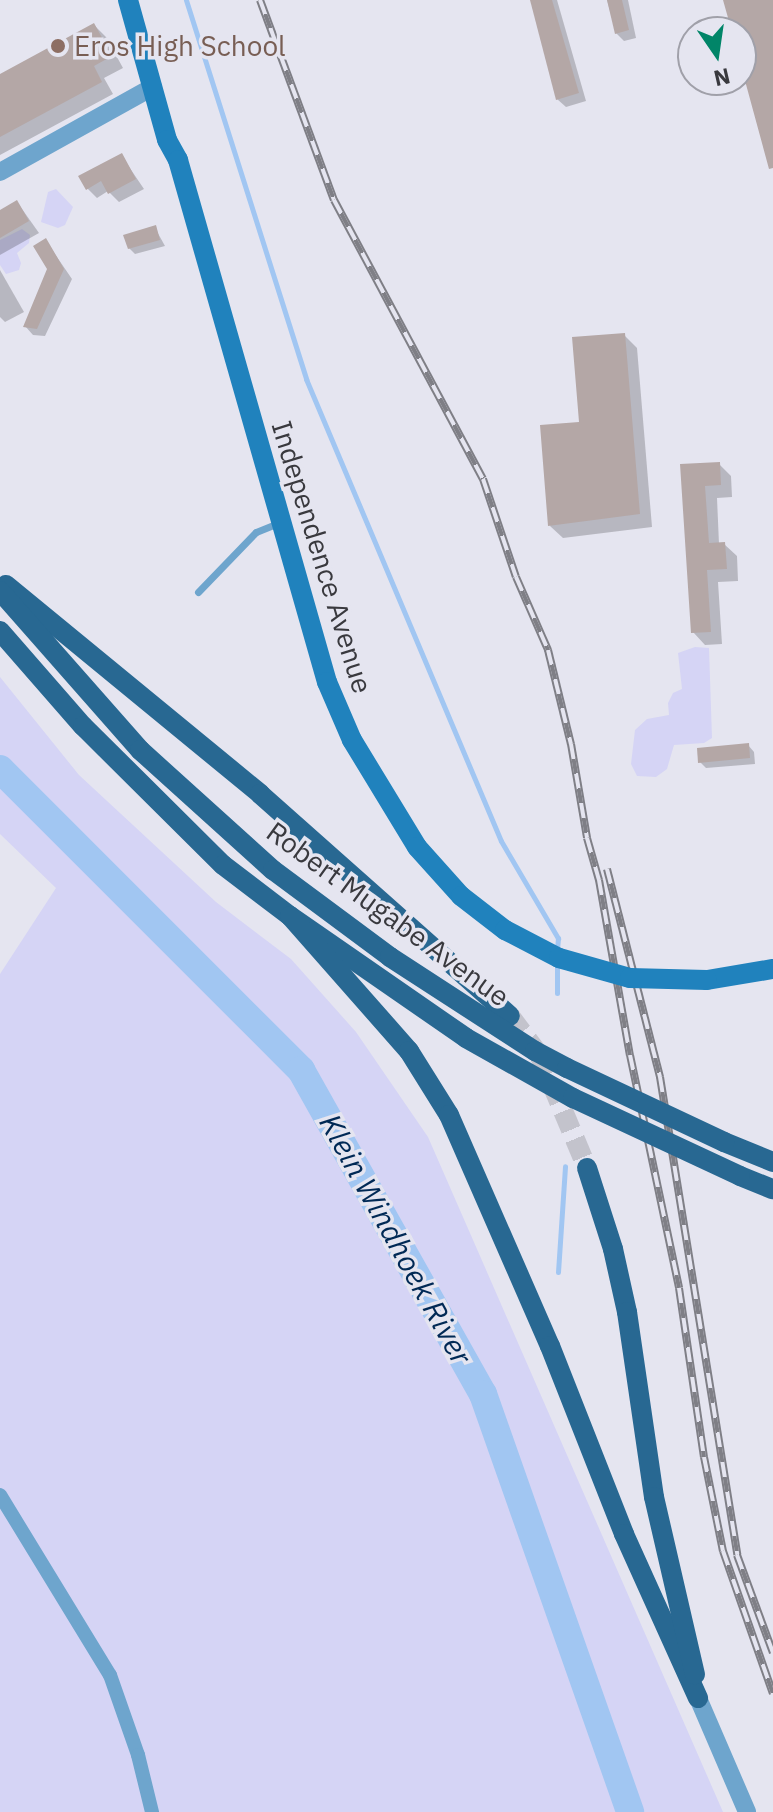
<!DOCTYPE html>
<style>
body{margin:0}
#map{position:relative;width:773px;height:1812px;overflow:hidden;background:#e5e5f0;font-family:"IBM Plex Sans",sans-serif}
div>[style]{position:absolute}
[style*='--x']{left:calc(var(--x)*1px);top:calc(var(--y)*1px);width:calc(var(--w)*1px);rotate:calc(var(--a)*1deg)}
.green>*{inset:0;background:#d5d4f5}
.shadow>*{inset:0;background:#0003}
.stream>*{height:5px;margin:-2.5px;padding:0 2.5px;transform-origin:2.5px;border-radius:2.5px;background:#a1c6f2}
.river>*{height:28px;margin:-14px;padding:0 14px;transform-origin:14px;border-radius:14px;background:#a1c6f2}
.building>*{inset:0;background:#b4a7a6}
.primary-tunnel>*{height:20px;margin-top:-10px;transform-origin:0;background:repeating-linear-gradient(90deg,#c3c3cc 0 20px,transparent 0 30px)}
.service>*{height:7px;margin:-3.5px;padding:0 3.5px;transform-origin:3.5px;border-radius:3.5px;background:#6ea5cd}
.minor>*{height:14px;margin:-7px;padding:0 7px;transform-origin:7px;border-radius:7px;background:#6ea5cd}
.tertiary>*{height:18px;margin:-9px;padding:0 9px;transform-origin:9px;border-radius:9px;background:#6ea5cd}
.secondary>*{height:20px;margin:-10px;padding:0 10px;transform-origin:10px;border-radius:10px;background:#2082bd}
.primary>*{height:20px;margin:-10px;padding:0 10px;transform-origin:10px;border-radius:10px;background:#286892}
.rail>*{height:8px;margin-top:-4px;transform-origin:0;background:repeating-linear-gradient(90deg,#e5e5f0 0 15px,#7f7f86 0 30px);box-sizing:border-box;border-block:2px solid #7f7f86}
.secondary-bridge>*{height:20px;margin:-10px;padding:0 10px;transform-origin:10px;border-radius:10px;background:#2082bd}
.primary-bridge>*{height:20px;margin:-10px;padding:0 10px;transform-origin:10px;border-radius:10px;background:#286892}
.dots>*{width:22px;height:22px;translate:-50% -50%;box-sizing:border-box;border:4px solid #e5e5f0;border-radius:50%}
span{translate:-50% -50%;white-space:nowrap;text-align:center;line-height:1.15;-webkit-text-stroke:7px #e5e5f0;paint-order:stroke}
.education-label{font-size:28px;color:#785e54}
.left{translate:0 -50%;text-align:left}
.street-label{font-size:28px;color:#39393e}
.water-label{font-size:30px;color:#002955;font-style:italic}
.north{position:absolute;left:677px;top:16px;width:80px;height:80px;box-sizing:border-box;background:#e5e5f0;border:2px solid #a0a0a9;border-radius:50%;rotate:167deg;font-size:22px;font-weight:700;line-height:32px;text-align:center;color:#39393e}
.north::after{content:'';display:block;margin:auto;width:28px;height:36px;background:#018568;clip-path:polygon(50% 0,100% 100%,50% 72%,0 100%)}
</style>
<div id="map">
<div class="green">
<div style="clip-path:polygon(56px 189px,73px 207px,65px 225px,58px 228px,41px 222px,48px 192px)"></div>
<div style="clip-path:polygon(22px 229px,30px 235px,29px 243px,17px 253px,21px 263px,19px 270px,6px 274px,0 265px,0 240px)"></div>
<div style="clip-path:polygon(695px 647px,709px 648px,712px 738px,704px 743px,674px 745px,667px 769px,656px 777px,637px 776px,631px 764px,635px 730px,647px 719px,669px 715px,668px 703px,673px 693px,682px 689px,678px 653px)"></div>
<div style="clip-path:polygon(0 677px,79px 775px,216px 902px,291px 959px,356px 1032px,428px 1137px,723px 1812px,0 1812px,0 974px,56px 888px,0 834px)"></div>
</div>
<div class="shadow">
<div style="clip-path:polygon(532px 0,557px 0,586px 101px,566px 107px,557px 99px)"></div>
<div style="clip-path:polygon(607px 0,628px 0,636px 38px,624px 41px,616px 33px)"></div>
<div style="clip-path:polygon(94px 25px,106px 37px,123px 68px,104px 78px,113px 94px,0 155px,0 77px)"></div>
<div style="clip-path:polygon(121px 155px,144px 189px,119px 202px,108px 191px,97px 198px,87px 188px)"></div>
<div style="clip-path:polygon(17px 202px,39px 233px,0 255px,0 212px)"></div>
<div style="clip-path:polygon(155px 228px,165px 246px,135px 254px,129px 248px)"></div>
<div style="clip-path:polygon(46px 241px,72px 279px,45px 336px,33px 335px,25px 326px,49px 269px)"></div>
<div style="clip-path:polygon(0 270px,24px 312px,5px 322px,0 317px)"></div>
<div style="clip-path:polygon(624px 335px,637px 348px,652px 527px,563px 538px,550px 526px)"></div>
<div style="clip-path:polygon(719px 464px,731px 476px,732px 497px,717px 498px,719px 544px,724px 544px,737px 556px,738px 581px,718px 582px,722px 644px,705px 645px,693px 632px,682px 466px)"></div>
<div style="clip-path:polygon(748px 745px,754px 752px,755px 764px,706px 768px,700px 762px)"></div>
</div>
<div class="stream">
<div style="--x:186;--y:0;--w:398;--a:72.4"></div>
<div style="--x:306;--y:379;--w:501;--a:67.12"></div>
<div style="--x:501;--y:841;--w:113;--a:59.6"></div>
<div style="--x:558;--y:938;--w:12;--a:95"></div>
<div style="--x:557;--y:993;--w:29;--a:-90"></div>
<div style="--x:558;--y:1272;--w:106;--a:-86.2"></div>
</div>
<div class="river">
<div style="--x:0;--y:769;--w:426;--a:45"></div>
<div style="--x:301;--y:1070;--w:372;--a:60.7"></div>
<div style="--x:483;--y:1394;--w:443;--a:70.6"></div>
</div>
<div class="building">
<div style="clip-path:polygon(530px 0,552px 0,579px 93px,556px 100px)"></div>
<div style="clip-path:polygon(607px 0,622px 0,629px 30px,615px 34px)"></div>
<div style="clip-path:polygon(723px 0,773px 0,773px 168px,769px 169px,741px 66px,741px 32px,732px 32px)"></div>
<div style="clip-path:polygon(94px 23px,112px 56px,94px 66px,102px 82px,0 137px,0 74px)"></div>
<div style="clip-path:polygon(122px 153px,136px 179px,108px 194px,101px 181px,86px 190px,78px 176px)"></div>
<div style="clip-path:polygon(17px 200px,29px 221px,0 238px,0 210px)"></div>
<div style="clip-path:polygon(156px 225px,160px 240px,128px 249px,123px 235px)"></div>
<div style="clip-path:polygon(46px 238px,64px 269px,37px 329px,23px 327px,47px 269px,33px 246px)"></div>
<div style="clip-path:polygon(625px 333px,640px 514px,548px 526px,540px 425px,579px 422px,572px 337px)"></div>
<div style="clip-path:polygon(720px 462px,721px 485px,705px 486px,709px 543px,725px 542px,727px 569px,707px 570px,711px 632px,691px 633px,680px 464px)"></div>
<div style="clip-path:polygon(749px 743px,750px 758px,698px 763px,697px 748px)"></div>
</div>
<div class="primary-tunnel">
<div style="--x:510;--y:1016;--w:50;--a:53.1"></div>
<div style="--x:540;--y:1056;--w:121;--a:67.2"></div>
</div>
<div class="service">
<div style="--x:198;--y:592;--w:83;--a:-46"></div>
<div style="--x:256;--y:532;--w:24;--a:-22"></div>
</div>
<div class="minor">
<div style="--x:0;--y:1495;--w:211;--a:58.6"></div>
<div style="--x:110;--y:1675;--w:85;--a:70.7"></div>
<div style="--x:138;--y:1755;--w:59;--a:76.2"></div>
</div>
<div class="tertiary">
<div style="--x:0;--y:172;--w:175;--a:-29.1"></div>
<div style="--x:698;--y:1698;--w:124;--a:66.7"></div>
</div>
<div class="secondary">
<div style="--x:128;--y:0;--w:145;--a:74.4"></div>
<div style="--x:167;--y:140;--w:23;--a:61"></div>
<div style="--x:178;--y:160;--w:543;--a:74.07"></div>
<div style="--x:327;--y:682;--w:63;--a:66.7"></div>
<div style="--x:352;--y:740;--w:125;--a:58.7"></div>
<div style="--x:417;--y:847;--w:66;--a:48.1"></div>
<div style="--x:461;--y:896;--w:56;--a:37.7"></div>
<div style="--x:707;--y:980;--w:67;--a:-9.5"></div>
</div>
<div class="primary">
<div style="--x:6;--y:585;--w:329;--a:39.4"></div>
<div style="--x:260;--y:794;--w:334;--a:41.6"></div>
<div style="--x:0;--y:591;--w:212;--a:48.6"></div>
<div style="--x:140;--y:750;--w:179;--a:42.1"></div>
<div style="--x:273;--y:870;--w:146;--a:36.6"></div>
<div style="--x:390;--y:957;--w:173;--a:33"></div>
<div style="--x:535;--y:1051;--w:36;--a:28"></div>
<div style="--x:0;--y:631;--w:126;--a:48.9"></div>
<div style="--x:83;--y:726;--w:197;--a:44.8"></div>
<div style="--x:223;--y:865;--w:84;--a:37.3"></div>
<div style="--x:290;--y:916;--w:214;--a:34.7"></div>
<div style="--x:466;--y:1038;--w:123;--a:29.3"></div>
<div style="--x:290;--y:916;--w:180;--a:48.6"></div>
<div style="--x:409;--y:1051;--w:75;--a:58"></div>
<div style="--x:449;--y:1115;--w:252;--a:66.4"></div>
<div style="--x:550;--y:1346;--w:202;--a:68.5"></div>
<div style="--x:624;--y:1534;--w:180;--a:65.7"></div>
<div style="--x:724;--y:1142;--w:53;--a:22.2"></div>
<div style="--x:587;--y:1168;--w:85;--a:72.2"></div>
<div style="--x:613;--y:1249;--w:65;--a:77.5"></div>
<div style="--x:627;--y:1312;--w:187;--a:81.7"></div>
<div style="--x:654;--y:1497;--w:182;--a:77"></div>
<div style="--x:740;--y:1176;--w:35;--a:22"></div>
</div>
<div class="rail">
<div style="--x:260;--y:0;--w:213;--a:69.7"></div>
<div style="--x:334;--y:200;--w:316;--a:61.9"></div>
<div style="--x:483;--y:479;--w:103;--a:71.4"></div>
<div style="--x:516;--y:577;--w:80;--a:66.3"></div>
<div style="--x:548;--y:650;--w:97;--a:76.3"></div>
<div style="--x:571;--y:744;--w:95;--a:80.3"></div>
<div style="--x:587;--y:838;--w:44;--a:74.1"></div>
<div style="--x:599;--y:880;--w:178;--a:80"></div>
<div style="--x:630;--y:1055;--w:238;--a:78.1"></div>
<div style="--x:679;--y:1288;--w:171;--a:81.6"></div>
<div style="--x:704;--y:1457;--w:96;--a:78.6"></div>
<div style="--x:723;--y:1551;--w:151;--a:70.7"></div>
<div style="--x:607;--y:869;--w:215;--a:75.7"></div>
<div style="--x:660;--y:1077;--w:484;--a:80.8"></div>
<div style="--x:737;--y:1555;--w:104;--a:69.8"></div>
</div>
<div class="secondary-bridge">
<div style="--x:505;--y:930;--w:61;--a:27.4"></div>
<div style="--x:559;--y:958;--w:74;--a:15.7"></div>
<div style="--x:630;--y:978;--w:77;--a:1.5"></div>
</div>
<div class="primary-bridge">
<div style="--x:567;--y:1068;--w:174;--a:25.2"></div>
<div style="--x:573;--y:1098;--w:184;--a:25"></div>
</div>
<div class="dots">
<div style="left:58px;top:46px;background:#8d6e63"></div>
</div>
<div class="education-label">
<span class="left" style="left:74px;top:46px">Eros High School</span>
</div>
<div class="street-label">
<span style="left:322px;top:557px;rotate:73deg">Independence Avenue</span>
<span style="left:388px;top:914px;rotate:36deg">Robert Mugabe Avenue</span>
</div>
<div class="water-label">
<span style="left:396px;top:1239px;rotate:61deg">Klein Windhoek River</span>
</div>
<div class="north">N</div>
</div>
